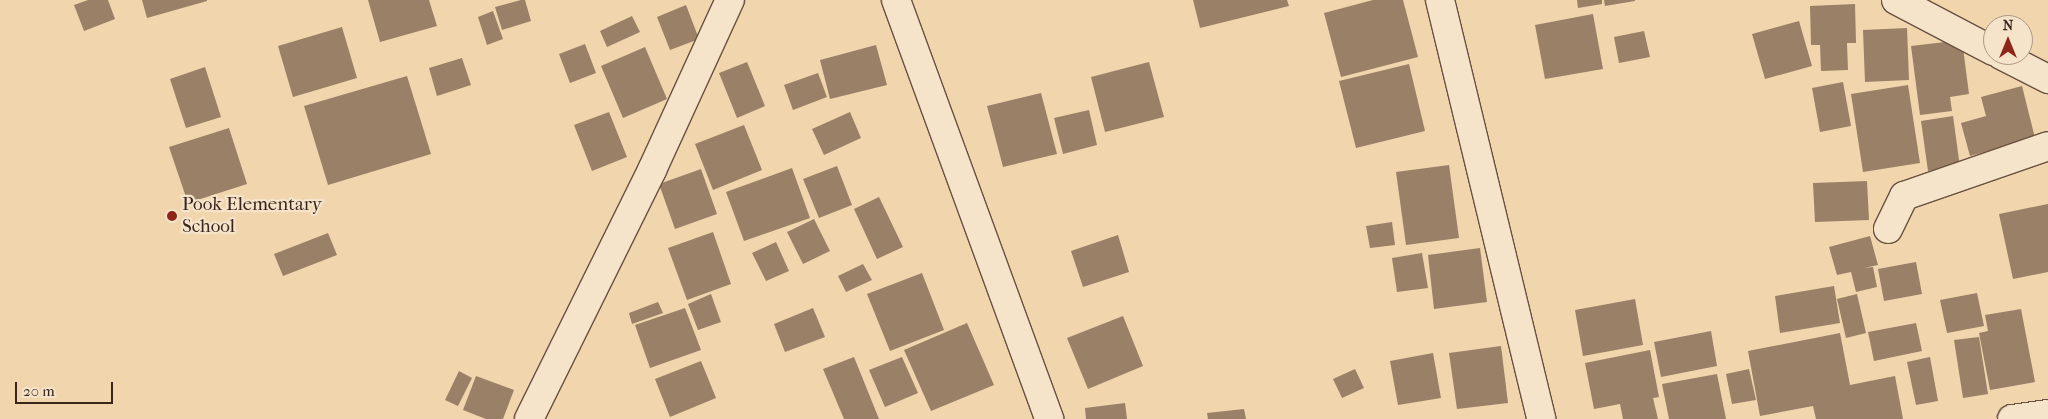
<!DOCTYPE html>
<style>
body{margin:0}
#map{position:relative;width:2048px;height:419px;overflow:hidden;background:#f0d5ad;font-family:"IM FELL French Canon",serif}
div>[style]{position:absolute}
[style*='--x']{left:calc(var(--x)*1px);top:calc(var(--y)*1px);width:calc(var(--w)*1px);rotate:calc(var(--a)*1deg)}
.building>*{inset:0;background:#998067}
.roads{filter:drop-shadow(1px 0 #685040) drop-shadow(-1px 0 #685040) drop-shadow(0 1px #685040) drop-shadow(0 -1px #685040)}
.minor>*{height:28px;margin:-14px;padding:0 14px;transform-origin:14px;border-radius:14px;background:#f5e4ca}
.dots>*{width:14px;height:14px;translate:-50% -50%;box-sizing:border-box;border:2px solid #f5e4ca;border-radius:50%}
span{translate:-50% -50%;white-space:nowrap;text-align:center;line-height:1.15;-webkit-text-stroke:4.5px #f5e4ca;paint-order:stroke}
.poi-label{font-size:19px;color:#3b241c}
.left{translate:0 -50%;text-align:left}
.north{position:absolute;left:1983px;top:15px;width:50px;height:50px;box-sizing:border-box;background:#f5e4ca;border:1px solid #ab9784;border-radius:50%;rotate:0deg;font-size:14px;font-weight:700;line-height:20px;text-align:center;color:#3b241c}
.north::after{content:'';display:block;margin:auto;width:18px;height:22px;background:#8f2418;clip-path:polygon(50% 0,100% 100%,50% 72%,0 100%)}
.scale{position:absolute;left:15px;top:382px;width:98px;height:22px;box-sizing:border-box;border:2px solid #3b241c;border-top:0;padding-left:6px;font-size:15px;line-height:18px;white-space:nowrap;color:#3b241c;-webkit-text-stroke:4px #f5e4ca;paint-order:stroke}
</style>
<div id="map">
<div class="building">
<div style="clip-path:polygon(88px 0,108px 0,115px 19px,84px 31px,74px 5px)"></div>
<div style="clip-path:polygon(142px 0,207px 0,207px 1px,147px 18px)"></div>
<div style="clip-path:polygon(368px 0,429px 0,437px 26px,380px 42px)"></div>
<div style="clip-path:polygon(521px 0,525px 0,531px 21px,502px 30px,495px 7px)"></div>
<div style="clip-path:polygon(1193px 0,1287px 0,1289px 6px,1200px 28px)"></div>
<div style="clip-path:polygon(1373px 0,1403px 0,1418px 57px,1341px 77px,1324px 13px)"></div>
<div style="clip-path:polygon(1577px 0,1602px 0,1602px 4px,1578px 8px)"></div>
<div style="clip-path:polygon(1604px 0,1635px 0,1635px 1px,1605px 6px)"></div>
<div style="clip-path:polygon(1855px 4px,1856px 43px,1847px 43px,1848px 70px,1821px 71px,1820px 45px,1811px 45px,1810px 6px)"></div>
<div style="clip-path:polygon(686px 5px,699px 39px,670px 50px,657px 17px)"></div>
<div style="clip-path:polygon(493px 11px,503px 39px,487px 45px,478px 17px)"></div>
<div style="clip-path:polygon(1593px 14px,1603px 69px,1545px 79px,1535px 25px)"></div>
<div style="clip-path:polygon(632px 16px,640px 32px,607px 47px,600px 31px)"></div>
<div style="clip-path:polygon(1799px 21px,1812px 66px,1765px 79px,1752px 34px)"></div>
<div style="clip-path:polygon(342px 27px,357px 78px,293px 97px,278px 46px)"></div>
<div style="clip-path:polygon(1907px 28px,1909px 80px,1865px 82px,1863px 30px)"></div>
<div style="clip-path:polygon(1644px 31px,1650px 57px,1619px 63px,1614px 37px)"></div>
<div style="clip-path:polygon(1962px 40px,1969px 94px,1950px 97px,1952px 111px,1920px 115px,1911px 46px)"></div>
<div style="clip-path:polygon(585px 44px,596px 73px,570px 83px,559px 54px)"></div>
<div style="clip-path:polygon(876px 45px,887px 85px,830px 99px,820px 60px)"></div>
<div style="clip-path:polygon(645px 47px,667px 99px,623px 118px,601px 66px)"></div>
<div style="clip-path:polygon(462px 58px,471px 85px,437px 96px,429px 68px)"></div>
<div style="clip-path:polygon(747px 62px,765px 106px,737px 118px,719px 73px)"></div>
<div style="clip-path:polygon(1149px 62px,1164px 117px,1105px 132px,1091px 77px)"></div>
<div style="clip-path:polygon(1409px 64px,1425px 131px,1356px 148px,1339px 81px)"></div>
<div style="clip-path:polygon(205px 67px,221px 117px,186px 128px,170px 79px)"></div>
<div style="clip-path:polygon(818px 73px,827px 97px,793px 110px,784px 85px)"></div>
<div style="clip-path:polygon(407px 76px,431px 154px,328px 185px,304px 106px)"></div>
<div style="clip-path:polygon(1843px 82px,1851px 126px,1820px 132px,1812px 88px)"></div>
<div style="clip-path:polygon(1908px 85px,1920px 163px,1863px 172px,1851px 94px)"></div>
<div style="clip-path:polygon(2022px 86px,2035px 138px,1970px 156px,1961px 123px,1986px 116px,1981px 97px)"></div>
<div style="clip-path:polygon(1041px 93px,1057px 154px,1003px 167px,987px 106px)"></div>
<div style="clip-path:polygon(1089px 110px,1097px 145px,1063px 154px,1054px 118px)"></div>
<div style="clip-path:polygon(609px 112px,627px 157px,592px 171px,574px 125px)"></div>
<div style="clip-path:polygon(850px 112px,861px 138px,824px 155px,812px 129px)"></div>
<div style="clip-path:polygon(1953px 116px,1960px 167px,1928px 171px,1921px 121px)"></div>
<div style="clip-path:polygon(744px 125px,762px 170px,713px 190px,695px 144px)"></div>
<div style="clip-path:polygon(229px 128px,247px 184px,188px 203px,169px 147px)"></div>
<div style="clip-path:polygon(1449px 165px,1459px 238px,1406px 245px,1396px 172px)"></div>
<div style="clip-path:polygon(837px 166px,852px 205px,819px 218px,803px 179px)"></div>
<div style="clip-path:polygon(792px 168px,810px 218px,744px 241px,726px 192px)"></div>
<div style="clip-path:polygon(701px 169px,717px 214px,675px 229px,659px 184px)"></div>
<div style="clip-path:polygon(1867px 181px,1869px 220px,1815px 222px,1813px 183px)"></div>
<div style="clip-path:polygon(879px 197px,903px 247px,877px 259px,854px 209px)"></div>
<div style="clip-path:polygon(2048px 204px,2048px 272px,2013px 279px,1999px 214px)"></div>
<div style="clip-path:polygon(814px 219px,830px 251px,803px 264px,787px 232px)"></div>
<div style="clip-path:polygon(1392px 222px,1395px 245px,1370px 248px,1366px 226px)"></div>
<div style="clip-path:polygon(713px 232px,731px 284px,687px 300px,668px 248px)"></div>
<div style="clip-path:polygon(328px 233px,337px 255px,283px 276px,274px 254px)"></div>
<div style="clip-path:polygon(1118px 235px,1129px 272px,1083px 287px,1071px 251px)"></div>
<div style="clip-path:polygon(1870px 236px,1878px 265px,1864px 268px,1873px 267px,1877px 287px,1856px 292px,1851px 272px,1837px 275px,1829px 247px)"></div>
<div style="clip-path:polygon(776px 242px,789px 271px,766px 281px,752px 253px)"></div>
<div style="clip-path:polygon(1480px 248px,1487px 302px,1434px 309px,1428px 255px)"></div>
<div style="clip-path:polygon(1422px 253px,1428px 288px,1397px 292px,1392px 258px)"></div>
<div style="clip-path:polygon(1916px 262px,1922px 294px,1884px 301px,1878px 269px)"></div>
<div style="clip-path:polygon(863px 264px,872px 280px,846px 292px,838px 276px)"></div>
<div style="clip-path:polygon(922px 273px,944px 330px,890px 351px,867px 294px)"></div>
<div style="clip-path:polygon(1834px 286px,1840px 323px,1780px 333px,1775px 296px)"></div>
<div style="clip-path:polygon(1977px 293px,1984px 326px,1947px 333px,1940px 300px)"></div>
<div style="clip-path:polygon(711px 294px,721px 322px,698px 330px,688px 304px)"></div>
<div style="clip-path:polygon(1857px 294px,1866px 333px,1846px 338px,1837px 299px)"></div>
<div style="clip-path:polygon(1635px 299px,1643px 345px,1583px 356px,1575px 310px)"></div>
<div style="clip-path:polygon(658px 302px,663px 313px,632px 324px,629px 313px)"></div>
<div style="clip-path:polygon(685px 308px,701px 350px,650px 368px,635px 325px)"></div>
<div style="clip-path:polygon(813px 308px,825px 337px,785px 352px,774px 324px)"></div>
<div style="clip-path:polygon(2021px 309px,2035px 382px,1990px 390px,1979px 333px,1988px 331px,1985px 315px)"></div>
<div style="clip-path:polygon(1123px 316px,1143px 366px,1088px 389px,1067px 338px)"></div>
<div style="clip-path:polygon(967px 323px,994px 385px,931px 411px,904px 350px)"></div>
<div style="clip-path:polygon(1916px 323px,1922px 351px,1874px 361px,1868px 332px)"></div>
<div style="clip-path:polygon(1711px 331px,1717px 366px,1661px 377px,1654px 342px)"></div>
<div style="clip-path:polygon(1840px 333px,1850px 385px,1895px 376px,1903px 419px,1816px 419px,1813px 406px,1760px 416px,1748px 351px)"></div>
<div style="clip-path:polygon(1979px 337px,1988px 394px,1963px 398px,1954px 340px)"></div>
<div style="clip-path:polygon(1501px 346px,1508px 403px,1457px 409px,1449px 353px)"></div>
<div style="clip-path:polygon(1650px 350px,1659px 397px,1653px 398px,1658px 419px,1623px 419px,1620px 404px,1594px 409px,1585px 363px)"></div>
<div style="clip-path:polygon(1433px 353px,1441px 398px,1398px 405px,1390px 361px)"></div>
<div style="clip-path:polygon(854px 357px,879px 419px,844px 419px,823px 369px)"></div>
<div style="clip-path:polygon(902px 357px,918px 393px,885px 407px,869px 370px)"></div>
<div style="clip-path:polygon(1930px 357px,1938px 401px,1916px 405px,1907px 362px)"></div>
<div style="clip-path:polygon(701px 361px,716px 398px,670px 417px,655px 379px)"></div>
<div style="clip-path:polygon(1355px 369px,1364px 388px,1342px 398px,1333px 379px)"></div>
<div style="clip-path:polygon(1749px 369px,1756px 400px,1732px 404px,1726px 374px)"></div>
<div style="clip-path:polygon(459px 371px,472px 378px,458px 406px,445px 400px)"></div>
<div style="clip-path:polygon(1717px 374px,1726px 419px,1669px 419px,1662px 384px)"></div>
<div style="clip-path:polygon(476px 376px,514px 390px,503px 419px,486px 419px,463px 410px)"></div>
<div style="clip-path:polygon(1125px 403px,1127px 419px,1086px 419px,1085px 408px)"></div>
<div style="clip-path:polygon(1244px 409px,1246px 419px,1208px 419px,1207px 413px)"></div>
</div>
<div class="roads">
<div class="minor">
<div style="--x:896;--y:0;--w:446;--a:69.9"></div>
<div style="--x:1440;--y:0;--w:431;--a:76.4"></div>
<div style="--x:1896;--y:0;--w:110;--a:27.7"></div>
<div style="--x:2001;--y:55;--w:53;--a:27.1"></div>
<div style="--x:1888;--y:229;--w:37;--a:-64"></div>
<div style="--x:1904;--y:196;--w:152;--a:-19.1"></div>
<div style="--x:529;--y:419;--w:278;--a:-63.7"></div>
<div style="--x:652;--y:170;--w:187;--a:-65.4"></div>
<div style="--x:2012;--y:419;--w:36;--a:-8"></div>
</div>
</div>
<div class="dots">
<div style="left:172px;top:216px;background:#8f2418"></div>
</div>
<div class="poi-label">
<span class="left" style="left:182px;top:216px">Pook Elementary<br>School</span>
</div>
<div class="north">N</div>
<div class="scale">20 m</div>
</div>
